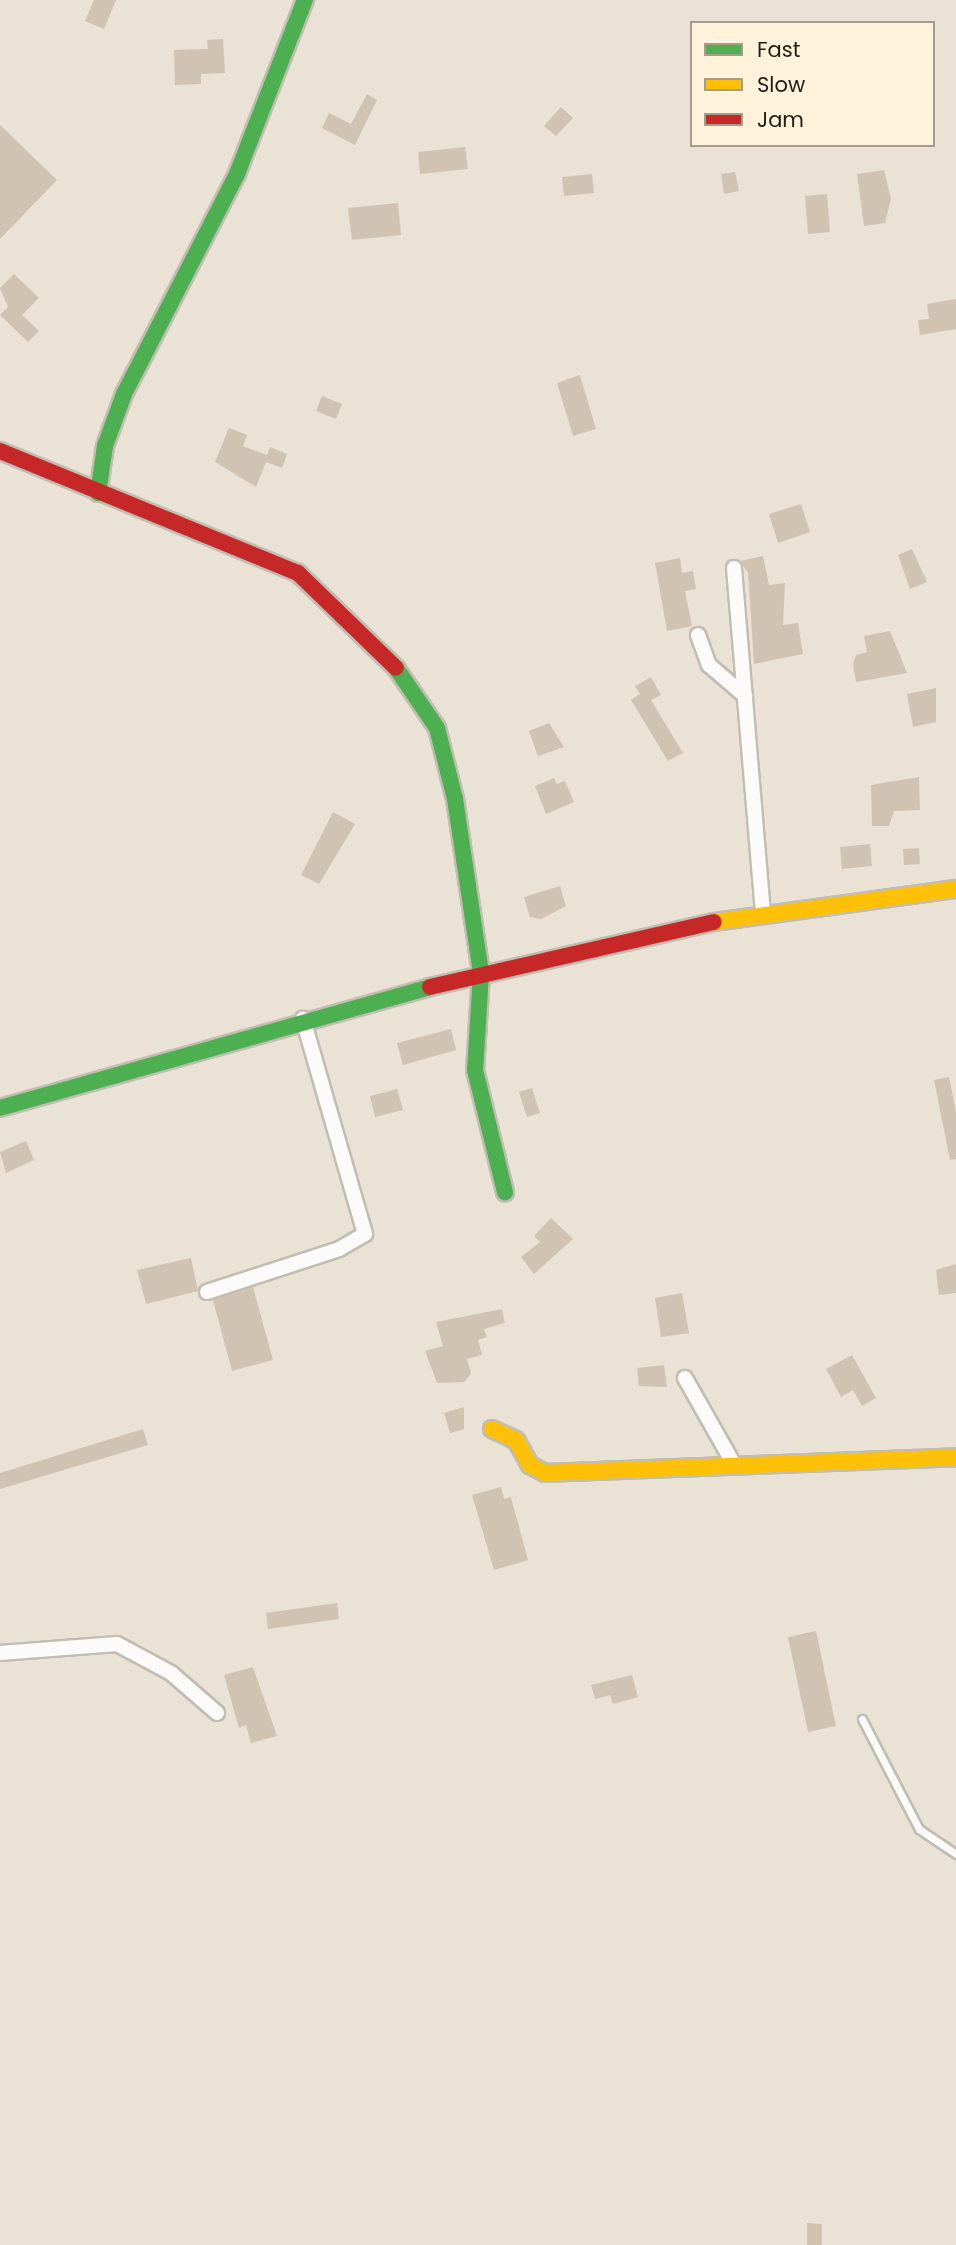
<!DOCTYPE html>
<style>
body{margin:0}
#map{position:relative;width:956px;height:2245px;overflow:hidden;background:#e9e2d5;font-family:Poppins,sans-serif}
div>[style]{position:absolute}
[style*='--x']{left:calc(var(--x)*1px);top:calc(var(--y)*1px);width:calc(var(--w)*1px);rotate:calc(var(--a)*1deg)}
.building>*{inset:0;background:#d1c3b2}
.roads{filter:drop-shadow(2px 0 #c2bdb3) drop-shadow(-2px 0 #c2bdb3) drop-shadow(0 2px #c2bdb3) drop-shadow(0 -2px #c2bdb3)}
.lane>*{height:7px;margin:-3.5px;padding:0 3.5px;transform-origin:3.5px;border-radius:3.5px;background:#fcfbf9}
.street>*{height:14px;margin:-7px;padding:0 7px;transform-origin:7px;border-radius:7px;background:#fcfbf9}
.fast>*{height:16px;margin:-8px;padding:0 8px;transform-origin:8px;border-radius:8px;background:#4caf50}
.slow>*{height:16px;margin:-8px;padding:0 8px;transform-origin:8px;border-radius:8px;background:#ffc107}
.jam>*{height:16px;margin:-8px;padding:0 8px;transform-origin:8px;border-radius:8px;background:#c62828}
span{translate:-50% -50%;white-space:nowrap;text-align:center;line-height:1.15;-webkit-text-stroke:5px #fff2da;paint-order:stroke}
.legend{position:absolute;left:690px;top:21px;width:245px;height:126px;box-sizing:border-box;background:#fff2da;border:2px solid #a69c8b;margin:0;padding:9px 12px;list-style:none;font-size:21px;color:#211c14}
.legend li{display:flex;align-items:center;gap:14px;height:35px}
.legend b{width:35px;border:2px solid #a69c8b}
</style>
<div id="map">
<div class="building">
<div style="clip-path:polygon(94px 0,116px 0,104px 29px,85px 21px)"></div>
<div style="clip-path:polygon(223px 39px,225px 73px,201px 74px,201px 84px,175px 85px,174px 50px,208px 49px,207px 40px)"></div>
<div style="clip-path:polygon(367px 94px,377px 100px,355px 145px,322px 128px,329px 113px,351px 124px)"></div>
<div style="clip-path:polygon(561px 107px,573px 118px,556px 136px,544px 126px)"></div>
<div style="clip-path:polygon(0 125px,57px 180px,0 239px)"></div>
<div style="clip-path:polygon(465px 147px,468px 169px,420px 174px,418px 152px)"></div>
<div style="clip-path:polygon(884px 170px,891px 199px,885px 223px,864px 226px,857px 174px)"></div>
<div style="clip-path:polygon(735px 172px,739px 191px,724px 194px,721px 174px)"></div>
<div style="clip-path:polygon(592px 174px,594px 193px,564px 196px,562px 177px)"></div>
<div style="clip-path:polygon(827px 194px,830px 232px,808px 234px,805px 196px)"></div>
<div style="clip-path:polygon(398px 203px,401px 235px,352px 240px,348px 208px)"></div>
<div style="clip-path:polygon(14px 274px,39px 298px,22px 315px,39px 331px,28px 342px,0 315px,8px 307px,0 288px)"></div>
<div style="clip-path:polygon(956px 299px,956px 329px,920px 335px,918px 320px,929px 319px,927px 304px)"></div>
<div style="clip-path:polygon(580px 375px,596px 429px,573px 436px,557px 383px)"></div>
<div style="clip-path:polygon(322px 396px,342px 404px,336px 419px,316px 411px)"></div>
<div style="clip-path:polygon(229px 428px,247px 435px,243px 446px,267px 455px,270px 447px,287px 454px,282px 468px,266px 462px,256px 487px,215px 462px)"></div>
<div style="clip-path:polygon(801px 504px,810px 532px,778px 543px,769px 514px)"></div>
<div style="clip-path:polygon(912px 549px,927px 582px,910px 589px,898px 555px)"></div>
<div style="clip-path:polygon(763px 556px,769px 585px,785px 583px,783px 625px,798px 623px,803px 654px,754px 664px,748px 573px,740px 561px)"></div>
<div style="clip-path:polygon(680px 558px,682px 573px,693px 571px,696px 589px,685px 591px,692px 626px,667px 631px,655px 563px)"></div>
<div style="clip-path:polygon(890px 631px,907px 673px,856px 682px,853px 664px,856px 655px,867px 652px,864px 636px)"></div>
<div style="clip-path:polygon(651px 677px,661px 695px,651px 700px,683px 753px,668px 761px,631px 700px,640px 694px,635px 686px)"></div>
<div style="clip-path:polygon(936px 688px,936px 722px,913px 727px,907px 694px)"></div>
<div style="clip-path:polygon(549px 723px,564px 747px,538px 756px,529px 731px)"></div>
<div style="clip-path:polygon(919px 777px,920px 810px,894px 811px,889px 826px,872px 826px,871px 785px)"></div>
<div style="clip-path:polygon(554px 778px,557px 784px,565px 781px,574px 802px,546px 814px,535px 786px)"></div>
<div style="clip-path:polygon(333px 812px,355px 824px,319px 884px,301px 875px)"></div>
<div style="clip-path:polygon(870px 844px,872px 866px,842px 869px,840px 847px)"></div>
<div style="clip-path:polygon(919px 848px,920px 864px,904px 865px,903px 849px)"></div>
<div style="clip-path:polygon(560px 886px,566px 906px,541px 919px,530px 917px,524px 897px)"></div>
<div style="clip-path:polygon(451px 1029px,456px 1050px,403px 1065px,397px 1043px)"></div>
<div style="clip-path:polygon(949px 1077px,956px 1112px,956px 1159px,950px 1160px,934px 1080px)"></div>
<div style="clip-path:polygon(532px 1088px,540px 1113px,527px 1117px,519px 1092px)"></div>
<div style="clip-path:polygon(397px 1089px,403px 1110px,375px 1117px,370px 1096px)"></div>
<div style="clip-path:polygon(26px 1141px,34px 1160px,6px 1173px,0 1152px)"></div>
<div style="clip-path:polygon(551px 1218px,573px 1239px,534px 1274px,521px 1257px,540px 1242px,534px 1236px)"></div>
<div style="clip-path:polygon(191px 1258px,198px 1291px,146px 1304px,137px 1270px)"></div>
<div style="clip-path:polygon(956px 1264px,956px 1293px,939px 1295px,936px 1270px)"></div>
<div style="clip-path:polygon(253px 1287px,273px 1360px,232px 1371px,213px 1300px)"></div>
<div style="clip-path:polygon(682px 1293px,689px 1333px,661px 1337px,655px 1298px)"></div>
<div style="clip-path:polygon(502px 1309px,505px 1323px,484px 1329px,487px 1337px,478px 1340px,482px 1355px,467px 1359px,471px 1374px,464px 1382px,437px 1383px,425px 1351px,443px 1346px,436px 1322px)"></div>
<div style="clip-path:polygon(852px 1355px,876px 1398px,862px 1406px,853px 1390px,841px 1397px,826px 1369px)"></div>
<div style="clip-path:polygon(664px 1365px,667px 1387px,639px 1386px,637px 1368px)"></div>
<div style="clip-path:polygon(464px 1407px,464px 1429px,450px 1433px,444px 1413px)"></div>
<div style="clip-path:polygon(143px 1429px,148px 1445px,0 1489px,0 1473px)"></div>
<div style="clip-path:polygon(501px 1487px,504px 1499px,511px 1497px,528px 1560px,494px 1570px,472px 1495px)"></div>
<div style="clip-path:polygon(337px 1603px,339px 1619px,268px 1629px,266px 1613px)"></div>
<div style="clip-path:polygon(816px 1631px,836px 1726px,808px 1732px,788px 1637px)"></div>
<div style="clip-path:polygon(253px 1667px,277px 1736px,251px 1743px,246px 1725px,239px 1728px,224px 1675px)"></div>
<div style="clip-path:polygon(632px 1675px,638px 1697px,613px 1704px,610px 1695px,595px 1699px,591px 1685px)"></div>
<div style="clip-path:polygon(807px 2223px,822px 2224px,822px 2245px,807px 2245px)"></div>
</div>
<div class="roads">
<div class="lane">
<div style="--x:862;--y:1719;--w:124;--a:62.6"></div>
<div style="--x:919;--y:1829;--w:45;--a:34"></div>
</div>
<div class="street">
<div style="--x:734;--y:568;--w:344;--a:85.2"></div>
<div style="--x:698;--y:635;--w:32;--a:70"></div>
<div style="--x:709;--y:665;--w:48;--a:40.7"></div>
<div style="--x:207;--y:1292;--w:139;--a:-18"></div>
<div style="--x:339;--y:1249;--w:30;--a:-30"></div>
<div style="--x:365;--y:1234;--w:224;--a:-106.1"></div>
<div style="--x:685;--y:1378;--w:95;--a:60.5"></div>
<div style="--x:0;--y:1653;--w:117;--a:-4.4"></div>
<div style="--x:117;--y:1644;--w:61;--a:28.2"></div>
<div style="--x:171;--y:1673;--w:61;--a:41"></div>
</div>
<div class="fast">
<div style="--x:98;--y:493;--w:48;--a:-81.5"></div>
<div style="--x:105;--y:446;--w:55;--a:-69.9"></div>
<div style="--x:124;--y:394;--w:247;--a:-62.8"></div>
<div style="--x:237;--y:174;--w:187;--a:-68.7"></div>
<div style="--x:396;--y:668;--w:73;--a:55.7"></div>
<div style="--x:437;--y:728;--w:73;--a:75.8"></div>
<div style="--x:455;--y:799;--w:176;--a:81.5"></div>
<div style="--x:481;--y:973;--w:97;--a:93.5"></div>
<div style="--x:475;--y:1070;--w:126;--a:76.2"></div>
<div style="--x:0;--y:1108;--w:447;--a:-15.7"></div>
</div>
<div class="slow">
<div style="--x:714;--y:922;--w:244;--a:-7.8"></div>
<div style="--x:492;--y:1429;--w:26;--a:25"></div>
<div style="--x:516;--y:1440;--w:29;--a:61"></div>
<div style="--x:530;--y:1465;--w:17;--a:28"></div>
<div style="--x:545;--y:1473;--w:411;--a:-2.2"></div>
</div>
<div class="jam">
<div style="--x:0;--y:451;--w:322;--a:22.3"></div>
<div style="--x:298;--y:573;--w:136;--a:44.1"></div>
<div style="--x:430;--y:987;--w:291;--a:-12.9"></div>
</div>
</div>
<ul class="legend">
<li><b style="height:9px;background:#4caf50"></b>Fast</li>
<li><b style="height:9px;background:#ffc107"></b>Slow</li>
<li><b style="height:9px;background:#c62828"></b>Jam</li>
</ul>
</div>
